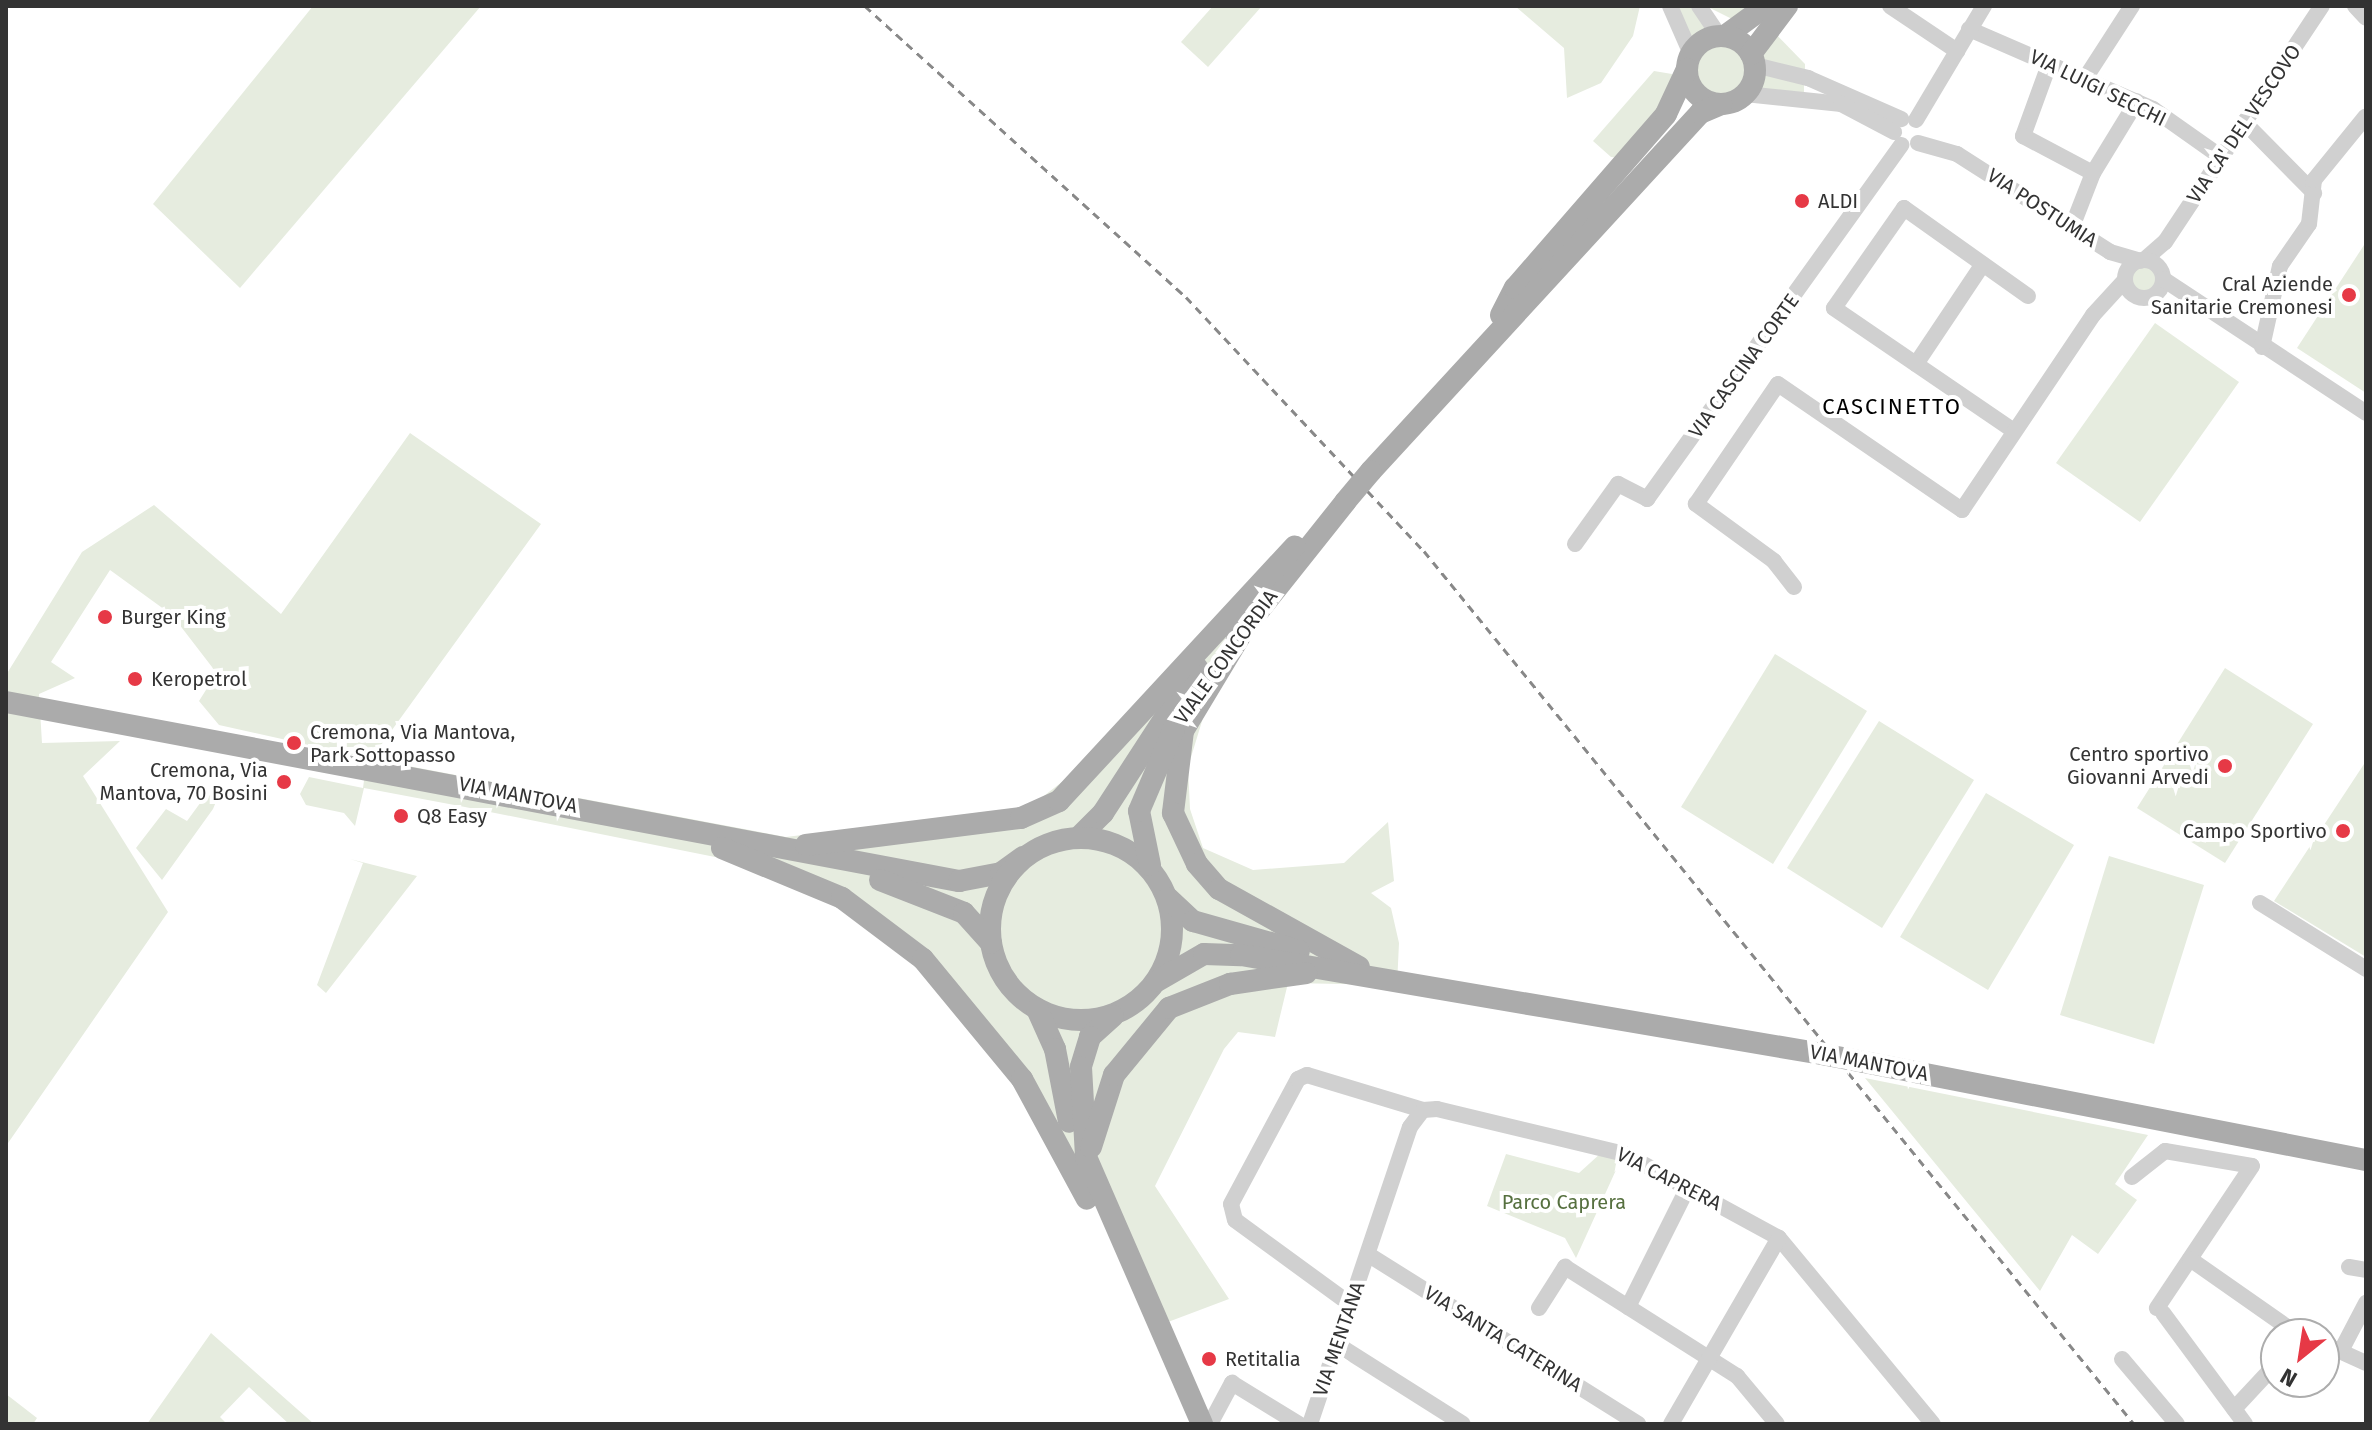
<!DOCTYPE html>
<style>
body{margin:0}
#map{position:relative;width:2372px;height:1430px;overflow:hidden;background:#fff;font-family:"Fira Sans",sans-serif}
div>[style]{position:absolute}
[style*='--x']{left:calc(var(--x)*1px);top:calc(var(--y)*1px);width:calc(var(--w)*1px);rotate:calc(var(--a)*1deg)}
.green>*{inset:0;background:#e6ecdf}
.round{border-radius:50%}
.minor>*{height:16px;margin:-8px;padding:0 8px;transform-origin:8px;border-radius:8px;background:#d0d0d0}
.minor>.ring{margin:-8px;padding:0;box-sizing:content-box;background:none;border:16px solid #d0d0d0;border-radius:50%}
.major>*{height:22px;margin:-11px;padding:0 11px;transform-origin:11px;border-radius:11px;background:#ababab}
.major>.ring{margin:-11px;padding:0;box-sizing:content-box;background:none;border:22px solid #ababab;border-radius:50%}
.rail>*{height:3px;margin-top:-1.5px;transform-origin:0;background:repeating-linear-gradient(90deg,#888 0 8px,transparent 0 14px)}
.major-bridge>*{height:22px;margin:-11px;padding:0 11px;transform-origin:11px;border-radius:11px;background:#ababab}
.dots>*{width:22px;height:22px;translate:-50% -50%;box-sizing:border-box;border:4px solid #fff;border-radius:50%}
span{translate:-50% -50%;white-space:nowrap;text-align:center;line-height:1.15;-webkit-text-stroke:8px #fff;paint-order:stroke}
.street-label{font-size:20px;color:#333}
.poi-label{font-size:20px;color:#333}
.left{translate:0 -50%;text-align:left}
.right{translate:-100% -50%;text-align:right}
.park-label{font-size:20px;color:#56703f}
.neighbourhood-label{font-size:22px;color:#000;letter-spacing:2px}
.frame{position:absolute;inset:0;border:8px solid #333;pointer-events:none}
.north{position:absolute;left:2260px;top:1318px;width:80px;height:80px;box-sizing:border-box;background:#fff;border:2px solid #adadad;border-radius:50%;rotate:210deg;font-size:22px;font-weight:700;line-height:32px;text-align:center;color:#333}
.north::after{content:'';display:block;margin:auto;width:28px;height:36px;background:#e63946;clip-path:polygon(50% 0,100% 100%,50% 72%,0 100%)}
</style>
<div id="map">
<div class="green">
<div style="clip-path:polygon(313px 6px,481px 6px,240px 288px,153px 204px)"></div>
<div style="clip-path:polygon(1213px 6px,1262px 6px,1208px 67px,1181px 42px)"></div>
<div style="clip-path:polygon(1515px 6px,1640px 6px,1633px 36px,1601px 83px,1567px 98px,1564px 48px)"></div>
<div style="clip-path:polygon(1676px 6px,1691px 6px,1710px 28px,1689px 37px)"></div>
<div style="clip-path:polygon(1706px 6px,1744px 6px,1751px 10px,1732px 19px)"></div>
<div style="clip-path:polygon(1774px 32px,1805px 64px,1805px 72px,1762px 59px)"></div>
<div class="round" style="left:1695px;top:43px;width:52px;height:52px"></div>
<div style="clip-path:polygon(1654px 71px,1672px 74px,1676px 84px,1621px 158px,1611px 157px,1593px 141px)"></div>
<div style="clip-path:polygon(1762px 74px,1804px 83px,1804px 97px,1756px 91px)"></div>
<div style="clip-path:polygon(2366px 242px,2366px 393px,2297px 348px)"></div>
<div class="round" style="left:2131px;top:266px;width:26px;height:26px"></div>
<div style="clip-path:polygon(2155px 323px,2239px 382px,2140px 522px,2056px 463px)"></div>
<div style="clip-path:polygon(410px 433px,541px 524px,371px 759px,786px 837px,1031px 806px,1090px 760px,1236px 610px,1188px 767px,1190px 809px,1203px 848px,1253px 870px,1344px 863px,1388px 822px,1394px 881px,1371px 893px,1391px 908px,1399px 943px,1397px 985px,1288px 983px,1275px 1037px,1238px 1032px,1224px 1049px,1155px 1186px,1229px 1299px,1168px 1322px,1007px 1048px,870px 912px,720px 858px,465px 807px,364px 788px,355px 826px,344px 813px,306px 805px,300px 794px,309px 777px,363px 788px,367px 758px,219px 725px,199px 701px,216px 674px,212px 667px,172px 615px,110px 570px,51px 662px,75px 678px,39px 694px,42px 743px,120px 741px,83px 776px,168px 912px,6px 1146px,6px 675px,82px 552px,154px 505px,281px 614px)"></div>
<div style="clip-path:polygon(1775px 654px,1867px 711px,1773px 864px,1681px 807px)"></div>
<div style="clip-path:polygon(2225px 668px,2313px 724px,2225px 863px,2137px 808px)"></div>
<div style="clip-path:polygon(1879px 721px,1974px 780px,1882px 928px,1787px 868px)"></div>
<div style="clip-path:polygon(2366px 761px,2366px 957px,2274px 901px)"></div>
<div style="clip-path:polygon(1986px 793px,2074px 845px,1988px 990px,1900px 937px)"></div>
<div style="clip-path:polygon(206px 795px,218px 797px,213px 809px,162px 880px,136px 848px,166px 809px,187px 821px)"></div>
<div style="clip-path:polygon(2109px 856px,2204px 885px,2154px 1044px,2060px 1015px)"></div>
<div style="clip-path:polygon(350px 859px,417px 876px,326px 993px,317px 985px,363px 863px)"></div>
<div style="clip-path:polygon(1865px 1078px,2148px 1135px,2115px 1184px,2137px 1200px,2098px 1254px,2072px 1235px,2040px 1291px)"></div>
<div style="clip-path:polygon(1601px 1153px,1621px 1159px,1576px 1258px,1565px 1238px,1487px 1206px,1506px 1154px,1579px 1173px)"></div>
<div style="clip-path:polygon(211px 1333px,314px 1424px,289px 1424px,249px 1387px,220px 1417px,227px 1424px,147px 1424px)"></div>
<div style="clip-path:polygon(6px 1394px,37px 1418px,33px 1424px,6px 1424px)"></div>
</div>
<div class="minor">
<div style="--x:1670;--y:6;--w:52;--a:66.4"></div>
<div style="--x:1699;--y:6;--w:36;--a:56"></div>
<div style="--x:1890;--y:6;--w:81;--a:33.9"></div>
<div style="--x:2355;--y:6;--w:16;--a:47"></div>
<div style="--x:1969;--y:29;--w:201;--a:23.5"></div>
<div style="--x:2153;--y:109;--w:83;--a:35.2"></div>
<div style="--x:2050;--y:62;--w:79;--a:110"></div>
<div style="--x:2023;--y:136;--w:79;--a:27.9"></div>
<div style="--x:1755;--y:65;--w:55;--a:13.8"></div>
<div style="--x:1808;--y:78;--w:102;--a:23.8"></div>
<div style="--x:2086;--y:77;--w:85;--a:-57.1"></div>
<div style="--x:1745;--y:94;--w:97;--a:5.9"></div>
<div style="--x:1841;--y:104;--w:60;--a:27.8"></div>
<div style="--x:1916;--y:120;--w:133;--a:-59.2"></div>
<div style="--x:2244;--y:122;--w:100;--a:45.4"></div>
<div style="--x:1918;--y:143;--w:41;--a:15.8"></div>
<div style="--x:1957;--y:154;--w:182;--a:32.6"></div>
<div style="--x:2110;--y:252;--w:32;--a:16"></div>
<div style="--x:2072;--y:227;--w:58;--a:-68.7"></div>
<div style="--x:2093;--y:173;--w:84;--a:-58.6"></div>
<div style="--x:2144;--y:260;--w:28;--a:-41"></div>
<div style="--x:2165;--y:242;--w:283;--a:-56.4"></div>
<div class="ring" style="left:2125px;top:260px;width:22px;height:22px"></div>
<div style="--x:2163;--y:279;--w:243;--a:33.4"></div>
<div style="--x:2262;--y:347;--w:83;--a:-77.5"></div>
<div style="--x:2280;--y:266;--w:51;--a:-55.4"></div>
<div style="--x:2309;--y:224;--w:44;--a:-83.5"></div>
<div style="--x:2314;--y:180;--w:82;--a:-50.9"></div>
<div style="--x:1916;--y:364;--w:120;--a:-56.2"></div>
<div style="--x:2014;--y:431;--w:218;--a:-145.7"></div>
<div style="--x:1834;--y:308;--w:122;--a:-55"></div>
<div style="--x:1904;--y:208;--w:152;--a:35.4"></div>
<div style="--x:1575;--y:544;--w:74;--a:-54.4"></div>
<div style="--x:1618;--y:484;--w:33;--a:27"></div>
<div style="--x:1647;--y:499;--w:436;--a:-54.3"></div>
<div style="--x:1794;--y:587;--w:33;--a:-128"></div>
<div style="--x:1774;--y:561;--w:97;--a:-143.8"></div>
<div style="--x:1696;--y:504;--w:145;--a:-55.7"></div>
<div style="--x:1778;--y:384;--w:223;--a:34.4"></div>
<div style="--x:1962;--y:510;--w:235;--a:-56.1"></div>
<div style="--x:2093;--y:315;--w:47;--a:-47.6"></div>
<div style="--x:2260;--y:903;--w:125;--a:31.9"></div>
<div style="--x:2132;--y:1177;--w:42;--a:-38.2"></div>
<div style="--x:2165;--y:1151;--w:88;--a:9.8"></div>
<div style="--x:2252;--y:1166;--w:171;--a:123.8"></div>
<div style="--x:1369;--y:1255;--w:318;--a:32.1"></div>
<div style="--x:2190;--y:1259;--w:131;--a:35"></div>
<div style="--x:2349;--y:1267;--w:17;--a:10"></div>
<div style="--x:1350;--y:1304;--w:142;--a:-143.9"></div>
<div style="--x:1235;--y:1220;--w:16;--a:-104"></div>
<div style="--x:1231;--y:1204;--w:142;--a:-61.8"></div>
<div style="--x:1298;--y:1079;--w:10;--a:-24"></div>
<div style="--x:1307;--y:1075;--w:121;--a:16.8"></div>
<div style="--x:1628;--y:1307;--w:134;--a:-63.4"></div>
<div style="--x:1539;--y:1308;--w:49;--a:-57.6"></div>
<div style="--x:1565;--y:1267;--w:204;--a:32.4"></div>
<div style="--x:1737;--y:1376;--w:62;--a:50.2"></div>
<div style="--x:2163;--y:1313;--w:138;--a:53.5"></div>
<div style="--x:1335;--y:1343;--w:151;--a:32.3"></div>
<div style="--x:2324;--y:1344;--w:46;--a:24.3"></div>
<div style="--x:2343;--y:1347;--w:50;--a:-62.4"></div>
<div style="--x:2122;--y:1359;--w:85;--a:49.8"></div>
<div style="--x:2234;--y:1409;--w:62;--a:-47"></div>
<div style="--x:1210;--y:1424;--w:47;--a:-61.8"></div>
<div style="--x:1232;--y:1383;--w:79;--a:31.5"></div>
<div style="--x:1310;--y:1424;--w:313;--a:-71.4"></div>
<div style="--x:1410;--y:1127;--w:21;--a:-53"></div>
<div style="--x:1423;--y:1110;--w:14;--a:-4"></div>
<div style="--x:1437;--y:1109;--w:193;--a:13.5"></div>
<div style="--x:1625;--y:1154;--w:175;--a:28.6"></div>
<div style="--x:1779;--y:1238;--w:241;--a:50.4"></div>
<div style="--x:1671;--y:1424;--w:215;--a:-59.9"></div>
</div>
<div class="major">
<div style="--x:1725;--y:36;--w:51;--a:-36.2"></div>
<div class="ring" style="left:1687px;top:36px;width:46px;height:46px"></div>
<div style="--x:1751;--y:54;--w:60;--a:-53.1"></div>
<div style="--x:1501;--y:315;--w:30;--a:-63"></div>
<div style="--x:1515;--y:288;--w:230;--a:-49"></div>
<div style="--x:1666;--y:114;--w:50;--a:-65"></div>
<div style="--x:1371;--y:471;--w:486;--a:-47.4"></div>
<div style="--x:1700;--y:113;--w:23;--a:-23"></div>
<div style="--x:1246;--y:626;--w:122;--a:121"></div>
<div style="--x:1183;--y:731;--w:83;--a:97"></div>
<div style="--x:1173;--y:813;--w:56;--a:64.8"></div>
<div style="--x:1197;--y:864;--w:33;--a:49"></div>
<div style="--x:1219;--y:889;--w:160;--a:29.1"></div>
<div style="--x:1237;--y:638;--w:174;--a:-51.5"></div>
<div style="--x:6;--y:702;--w:970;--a:10.64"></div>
<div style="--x:959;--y:881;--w:43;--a:-10.8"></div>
<div style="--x:1001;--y:873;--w:27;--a:-36"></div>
<div style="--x:1079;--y:837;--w:34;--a:-45"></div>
<div style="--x:1103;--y:813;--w:173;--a:-57"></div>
<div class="ring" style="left:990px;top:838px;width:160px;height:160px"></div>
<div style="--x:806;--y:845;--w:217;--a:-7.2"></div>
<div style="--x:1021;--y:818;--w:42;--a:-24.1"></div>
<div style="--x:1059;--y:801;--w:347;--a:-47.2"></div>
<div style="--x:722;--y:848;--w:130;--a:22.6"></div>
<div style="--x:842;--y:898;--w:101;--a:37"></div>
<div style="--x:923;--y:959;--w:156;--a:50.5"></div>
<div style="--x:1022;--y:1079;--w:136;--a:61.6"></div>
<div style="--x:1150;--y:865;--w:55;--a:-101.5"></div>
<div style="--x:1139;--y:811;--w:89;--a:-66.9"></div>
<div style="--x:880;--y:880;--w:90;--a:21.4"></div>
<div style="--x:964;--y:913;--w:40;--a:48"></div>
<div style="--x:1168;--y:898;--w:34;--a:43"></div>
<div style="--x:1193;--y:921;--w:110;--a:15.8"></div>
<div style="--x:1157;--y:981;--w:54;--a:-29.9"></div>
<div style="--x:1204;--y:954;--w:37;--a:2"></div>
<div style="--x:1241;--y:955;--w:583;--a:9.67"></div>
<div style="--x:1037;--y:1009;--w:44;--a:65.8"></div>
<div style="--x:1055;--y:1049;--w:74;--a:79.1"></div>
<div style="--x:1113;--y:1016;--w:31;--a:138"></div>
<div style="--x:1090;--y:1037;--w:31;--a:107"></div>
<div style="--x:1081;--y:1067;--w:90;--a:86.8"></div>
<div style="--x:1086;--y:1157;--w:291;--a:66.5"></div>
<div style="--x:1864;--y:1062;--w:511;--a:11.05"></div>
<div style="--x:1091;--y:1147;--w:76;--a:-72.3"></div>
<div style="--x:1114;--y:1075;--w:87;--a:-50.6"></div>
<div style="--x:1169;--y:1008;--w:66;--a:-21.5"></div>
<div style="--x:1230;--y:984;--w:77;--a:-8.2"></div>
</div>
<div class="rail">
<div style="--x:865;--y:6;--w:433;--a:42.2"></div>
<div style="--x:1186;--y:297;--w:348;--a:46.9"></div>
<div style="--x:1424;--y:551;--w:1125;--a:50.88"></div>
</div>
<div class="major-bridge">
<div style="--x:1345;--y:502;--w:40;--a:-50"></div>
<div style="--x:1816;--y:1053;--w:49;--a:10.6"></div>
</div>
<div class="dots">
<div style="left:1802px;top:201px;background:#e63946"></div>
<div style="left:2349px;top:295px;background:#e63946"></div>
<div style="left:105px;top:617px;background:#e63946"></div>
<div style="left:135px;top:679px;background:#e63946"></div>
<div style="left:294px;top:743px;background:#e63946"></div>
<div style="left:2225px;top:766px;background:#e63946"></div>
<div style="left:284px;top:782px;background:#e63946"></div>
<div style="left:401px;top:816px;background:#e63946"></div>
<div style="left:2343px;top:831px;background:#e63946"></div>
<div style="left:1209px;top:1359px;background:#e63946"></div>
</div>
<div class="street-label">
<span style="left:2098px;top:88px;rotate:26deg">VIA LUIGI SECCHI</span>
<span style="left:2244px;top:124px;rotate:-56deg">VIA CA' DEL VESCOVO</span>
<span style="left:2042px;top:208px;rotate:33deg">VIA POSTUMIA</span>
<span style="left:1744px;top:366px;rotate:-54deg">VIA CASCINA CORTE</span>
<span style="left:1226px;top:657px;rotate:-54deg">VIALE CONCORDIA</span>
<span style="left:518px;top:795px;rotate:11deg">VIA MANTOVA</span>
<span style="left:1869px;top:1063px;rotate:11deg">VIA MANTOVA</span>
<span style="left:1669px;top:1179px;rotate:27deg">VIA CAPRERA</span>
<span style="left:1339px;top:1339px;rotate:-71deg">VIA MENTANA</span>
<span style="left:1503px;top:1339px;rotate:32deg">VIA SANTA CATERINA</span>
</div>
<div class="poi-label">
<span class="left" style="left:1818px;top:201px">ALDI</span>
<span class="right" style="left:2333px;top:296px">Cral Aziende<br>Sanitarie Cremonesi</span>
<span class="left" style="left:121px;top:617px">Burger King</span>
<span class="left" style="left:151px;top:679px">Keropetrol</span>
<span class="left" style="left:310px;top:744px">Cremona, Via Mantova,<br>Park Sottopasso</span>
<span class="right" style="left:2209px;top:766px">Centro sportivo<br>Giovanni Arvedi</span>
<span class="right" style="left:268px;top:782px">Cremona, Via<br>Mantova, 70 Bosini</span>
<span class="left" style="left:417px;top:816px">Q8 Easy</span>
<span class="right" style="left:2327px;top:831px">Campo Sportivo</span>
<span class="left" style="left:1225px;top:1359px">Retitalia</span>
</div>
<div class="park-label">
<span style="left:1564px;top:1202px">Parco Caprera</span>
</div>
<div class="neighbourhood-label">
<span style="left:1892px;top:407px">CASCINETTO</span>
</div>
<div class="frame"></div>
<div class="north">N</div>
</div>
